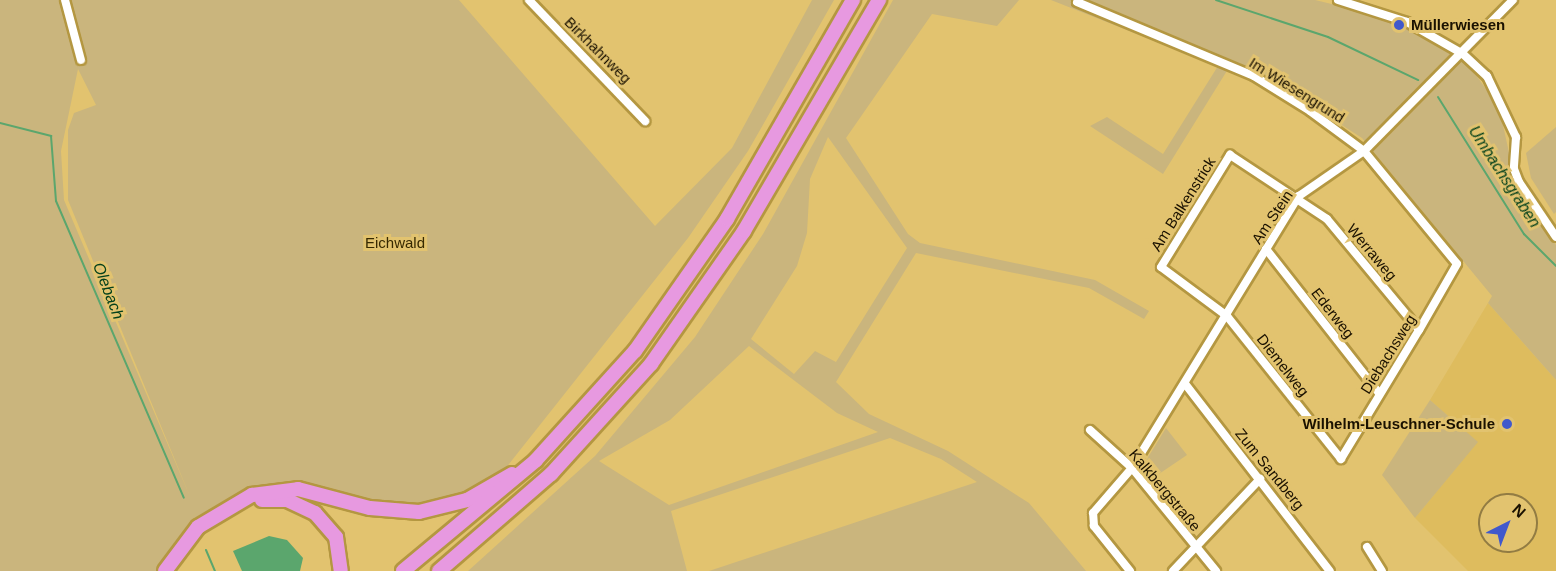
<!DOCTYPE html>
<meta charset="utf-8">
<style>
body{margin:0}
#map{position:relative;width:1556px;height:571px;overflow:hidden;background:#e2c36f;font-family:Arial,sans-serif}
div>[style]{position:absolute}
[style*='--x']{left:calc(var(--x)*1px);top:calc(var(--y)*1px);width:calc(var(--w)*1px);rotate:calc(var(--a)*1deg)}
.built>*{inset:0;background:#debc5e}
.green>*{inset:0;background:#cab57d}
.water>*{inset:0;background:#5ba66d}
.stream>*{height:2px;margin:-1px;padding:0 1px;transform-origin:1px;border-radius:1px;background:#5ba66d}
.roads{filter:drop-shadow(2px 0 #b49741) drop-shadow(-2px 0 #b49741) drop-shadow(0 2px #b49741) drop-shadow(0 -2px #b49741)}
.street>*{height:8px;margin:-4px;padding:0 4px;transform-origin:4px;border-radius:4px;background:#fff}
.highway>*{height:14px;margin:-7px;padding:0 7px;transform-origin:7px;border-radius:7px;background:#e799e0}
.dots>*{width:16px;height:16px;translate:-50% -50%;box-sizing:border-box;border:3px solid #e2c36f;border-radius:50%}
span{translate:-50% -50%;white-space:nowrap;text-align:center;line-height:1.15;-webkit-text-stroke:6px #e2c36f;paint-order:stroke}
.poi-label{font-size:15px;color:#1a1100;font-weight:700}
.left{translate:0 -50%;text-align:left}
.right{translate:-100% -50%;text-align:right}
.street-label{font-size:15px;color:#1a1100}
.park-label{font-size:15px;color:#362901}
.water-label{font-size:16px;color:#05411b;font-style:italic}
.north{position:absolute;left:1478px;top:493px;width:60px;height:60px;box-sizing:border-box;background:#e2c36f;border:2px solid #927c43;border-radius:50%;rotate:42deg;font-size:16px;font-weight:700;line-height:24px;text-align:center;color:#1a1100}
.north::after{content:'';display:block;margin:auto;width:21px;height:27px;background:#4159cc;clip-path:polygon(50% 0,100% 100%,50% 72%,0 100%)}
</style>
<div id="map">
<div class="built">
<div style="clip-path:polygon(evenodd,1488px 303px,1556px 380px,1556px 571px,1468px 571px,1415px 518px,1477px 442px,1430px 400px,1488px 303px,1490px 505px,1526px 505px,1526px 541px,1490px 541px,1490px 505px)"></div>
</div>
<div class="green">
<div style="clip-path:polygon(evenodd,0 0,459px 0,655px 226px,732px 148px,812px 0,834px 0,748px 151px,688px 238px,501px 474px,474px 491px,421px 507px,385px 506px,344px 495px,250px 492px,204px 516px,163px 571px,0 571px,0 0,78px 69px,96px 105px,74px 113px,68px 130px,68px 200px,191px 499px,64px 200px,61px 151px,78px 69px)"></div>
<div style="clip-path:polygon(evenodd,893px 0,1019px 0,997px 26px,932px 14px,846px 138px,908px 234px,920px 243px,1095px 280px,1149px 311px,1144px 319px,1089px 288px,916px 253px,836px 382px,869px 414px,948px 451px,1029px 503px,1086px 571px,709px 571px,977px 482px,941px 459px,890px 438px,671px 511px,687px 571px,468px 571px,595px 456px,695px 337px,763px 234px,893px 0,828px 137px,907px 248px,836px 362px,815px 351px,794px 374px,751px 339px,797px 266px,807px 233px,810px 179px,828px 137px,893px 0,749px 346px,837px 413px,878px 432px,669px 505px,599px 461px,670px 420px,749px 346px)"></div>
<div style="clip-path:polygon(1051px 0,1315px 0,1377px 15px,1463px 57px,1499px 107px,1517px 189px,1556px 245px,1556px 380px,1488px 303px,1492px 296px,1362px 138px,1261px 73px,1233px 61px,1163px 174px,1090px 126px,1107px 117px,1163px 154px,1218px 66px)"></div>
<div style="clip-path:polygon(1556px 127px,1556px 212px,1554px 214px,1531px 178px,1526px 153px)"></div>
<div style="clip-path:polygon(1430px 400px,1478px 442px,1415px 518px,1382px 475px)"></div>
<div style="clip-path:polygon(1166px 428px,1187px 455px,1150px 480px,1142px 467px)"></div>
</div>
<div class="water">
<div style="clip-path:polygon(269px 536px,287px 540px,303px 558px,300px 571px,242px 571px,233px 551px)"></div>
</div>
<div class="stream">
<div style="--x:1216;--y:0;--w:118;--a:18.3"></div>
<div style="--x:1328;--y:37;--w:100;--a:25.5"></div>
<div style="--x:1438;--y:97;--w:162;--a:57.9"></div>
<div style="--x:1524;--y:234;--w:45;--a:45"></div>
<div style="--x:0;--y:123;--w:53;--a:14.3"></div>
<div style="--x:51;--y:136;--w:65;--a:85.6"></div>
<div style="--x:56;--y:201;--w:323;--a:66.7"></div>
<div style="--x:206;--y:550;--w:23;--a:67"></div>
</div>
<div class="roads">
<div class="street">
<div style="--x:65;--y:0;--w:62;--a:75.1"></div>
<div style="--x:529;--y:0;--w:168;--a:46.2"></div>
<div style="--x:1338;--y:0;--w:72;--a:17.7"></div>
<div style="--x:1407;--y:22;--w:64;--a:29.7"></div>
<div style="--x:1463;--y:54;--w:33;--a:43"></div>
<div style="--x:1487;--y:76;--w:68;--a:64.6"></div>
<div style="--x:1516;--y:137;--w:32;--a:94"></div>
<div style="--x:1514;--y:169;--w:14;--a:69"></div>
<div style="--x:1519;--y:182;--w:66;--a:56.1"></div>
<div style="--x:1077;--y:2;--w:192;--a:22.7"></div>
<div style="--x:1254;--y:76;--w:66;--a:32"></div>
<div style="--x:1310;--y:111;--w:67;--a:36.5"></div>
<div style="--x:1364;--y:151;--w:146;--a:50.5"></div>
<div style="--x:1457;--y:264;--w:76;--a:119.9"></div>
<div style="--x:1419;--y:330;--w:151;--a:121.2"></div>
<div style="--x:1341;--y:459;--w:183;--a:-128.6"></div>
<div style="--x:1227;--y:316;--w:82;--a:-143.4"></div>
<div style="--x:1161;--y:267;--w:132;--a:-58.4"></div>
<div style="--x:1230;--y:155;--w:116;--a:33.4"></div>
<div style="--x:1327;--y:219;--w:144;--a:50.3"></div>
<div style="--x:1266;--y:249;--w:183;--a:51.9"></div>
<div style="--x:1186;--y:385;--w:235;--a:52.3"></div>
<div style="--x:1090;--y:430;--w:57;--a:42.1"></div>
<div style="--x:1132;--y:468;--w:133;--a:50.8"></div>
<div style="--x:1367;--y:547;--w:28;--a:58"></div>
<div style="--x:1130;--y:571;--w:58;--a:-128.7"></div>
<div style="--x:1094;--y:526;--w:13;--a:-94"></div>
<div style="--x:1093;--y:513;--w:60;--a:-49.1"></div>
<div style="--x:1132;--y:468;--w:319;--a:-58.5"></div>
<div style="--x:1299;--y:196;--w:79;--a:-34.7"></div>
<div style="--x:1364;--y:151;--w:212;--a:-45.4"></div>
<div style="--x:1173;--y:571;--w:127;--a:-46.6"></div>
</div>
<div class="highway">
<div style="--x:262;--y:500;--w:25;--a:0"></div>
<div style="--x:287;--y:500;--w:31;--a:25"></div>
<div style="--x:315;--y:513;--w:32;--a:49"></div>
<div style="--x:336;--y:537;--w:34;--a:82"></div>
<div style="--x:165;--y:571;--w:55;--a:-53.1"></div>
<div style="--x:198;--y:527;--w:63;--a:-30.7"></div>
<div style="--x:252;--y:495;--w:46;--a:-7.4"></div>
<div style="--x:298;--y:489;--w:74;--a:14.8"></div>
<div style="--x:370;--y:508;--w:49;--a:4.7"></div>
<div style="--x:419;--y:512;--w:49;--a:-14"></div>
<div style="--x:467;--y:500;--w:52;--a:-30"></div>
<div style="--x:403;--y:571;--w:173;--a:-39.8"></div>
<div style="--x:536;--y:460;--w:147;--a:-47.8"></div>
<div style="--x:635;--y:351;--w:161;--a:-55.1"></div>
<div style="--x:727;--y:219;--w:253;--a:-60.1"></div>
<div style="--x:439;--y:571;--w:148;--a:-40.9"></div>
<div style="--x:551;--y:474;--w:149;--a:-47.7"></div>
<div style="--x:651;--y:364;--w:162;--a:-55"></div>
<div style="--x:744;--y:231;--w:268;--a:-59.7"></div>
</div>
</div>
<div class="dots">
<div style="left:1399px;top:25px;background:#4159cc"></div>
<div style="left:1507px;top:424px;background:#4159cc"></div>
</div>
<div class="poi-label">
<span class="left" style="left:1411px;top:25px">Müllerwiesen</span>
<span class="right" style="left:1495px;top:424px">Wilhelm-Leuschner-Schule</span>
</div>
<div class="street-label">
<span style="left:598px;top:50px;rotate:45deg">Birkhahnweg</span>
<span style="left:1297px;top:90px;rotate:32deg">Im Wiesengrund</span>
<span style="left:1183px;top:204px;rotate:-58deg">Am Balkenstrick</span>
<span style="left:1272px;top:217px;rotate:-56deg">Am Stein</span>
<span style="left:1372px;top:252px;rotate:50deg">Werraweg</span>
<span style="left:1333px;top:313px;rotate:52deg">Ederweg</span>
<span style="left:1388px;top:354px;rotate:-58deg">Diebachsweg</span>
<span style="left:1283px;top:365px;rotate:52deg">Diemelweg</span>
<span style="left:1270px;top:469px;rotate:51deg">Zum Sandberg</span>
<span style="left:1165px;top:490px;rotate:50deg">Kalkbergstraße</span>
</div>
<div class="park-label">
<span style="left:395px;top:243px">Eichwald</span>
</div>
<div class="water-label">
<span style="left:1504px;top:177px;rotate:57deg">Umbachsgraben</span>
<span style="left:108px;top:291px;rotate:69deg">Olebach</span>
</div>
<div class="north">N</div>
</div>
